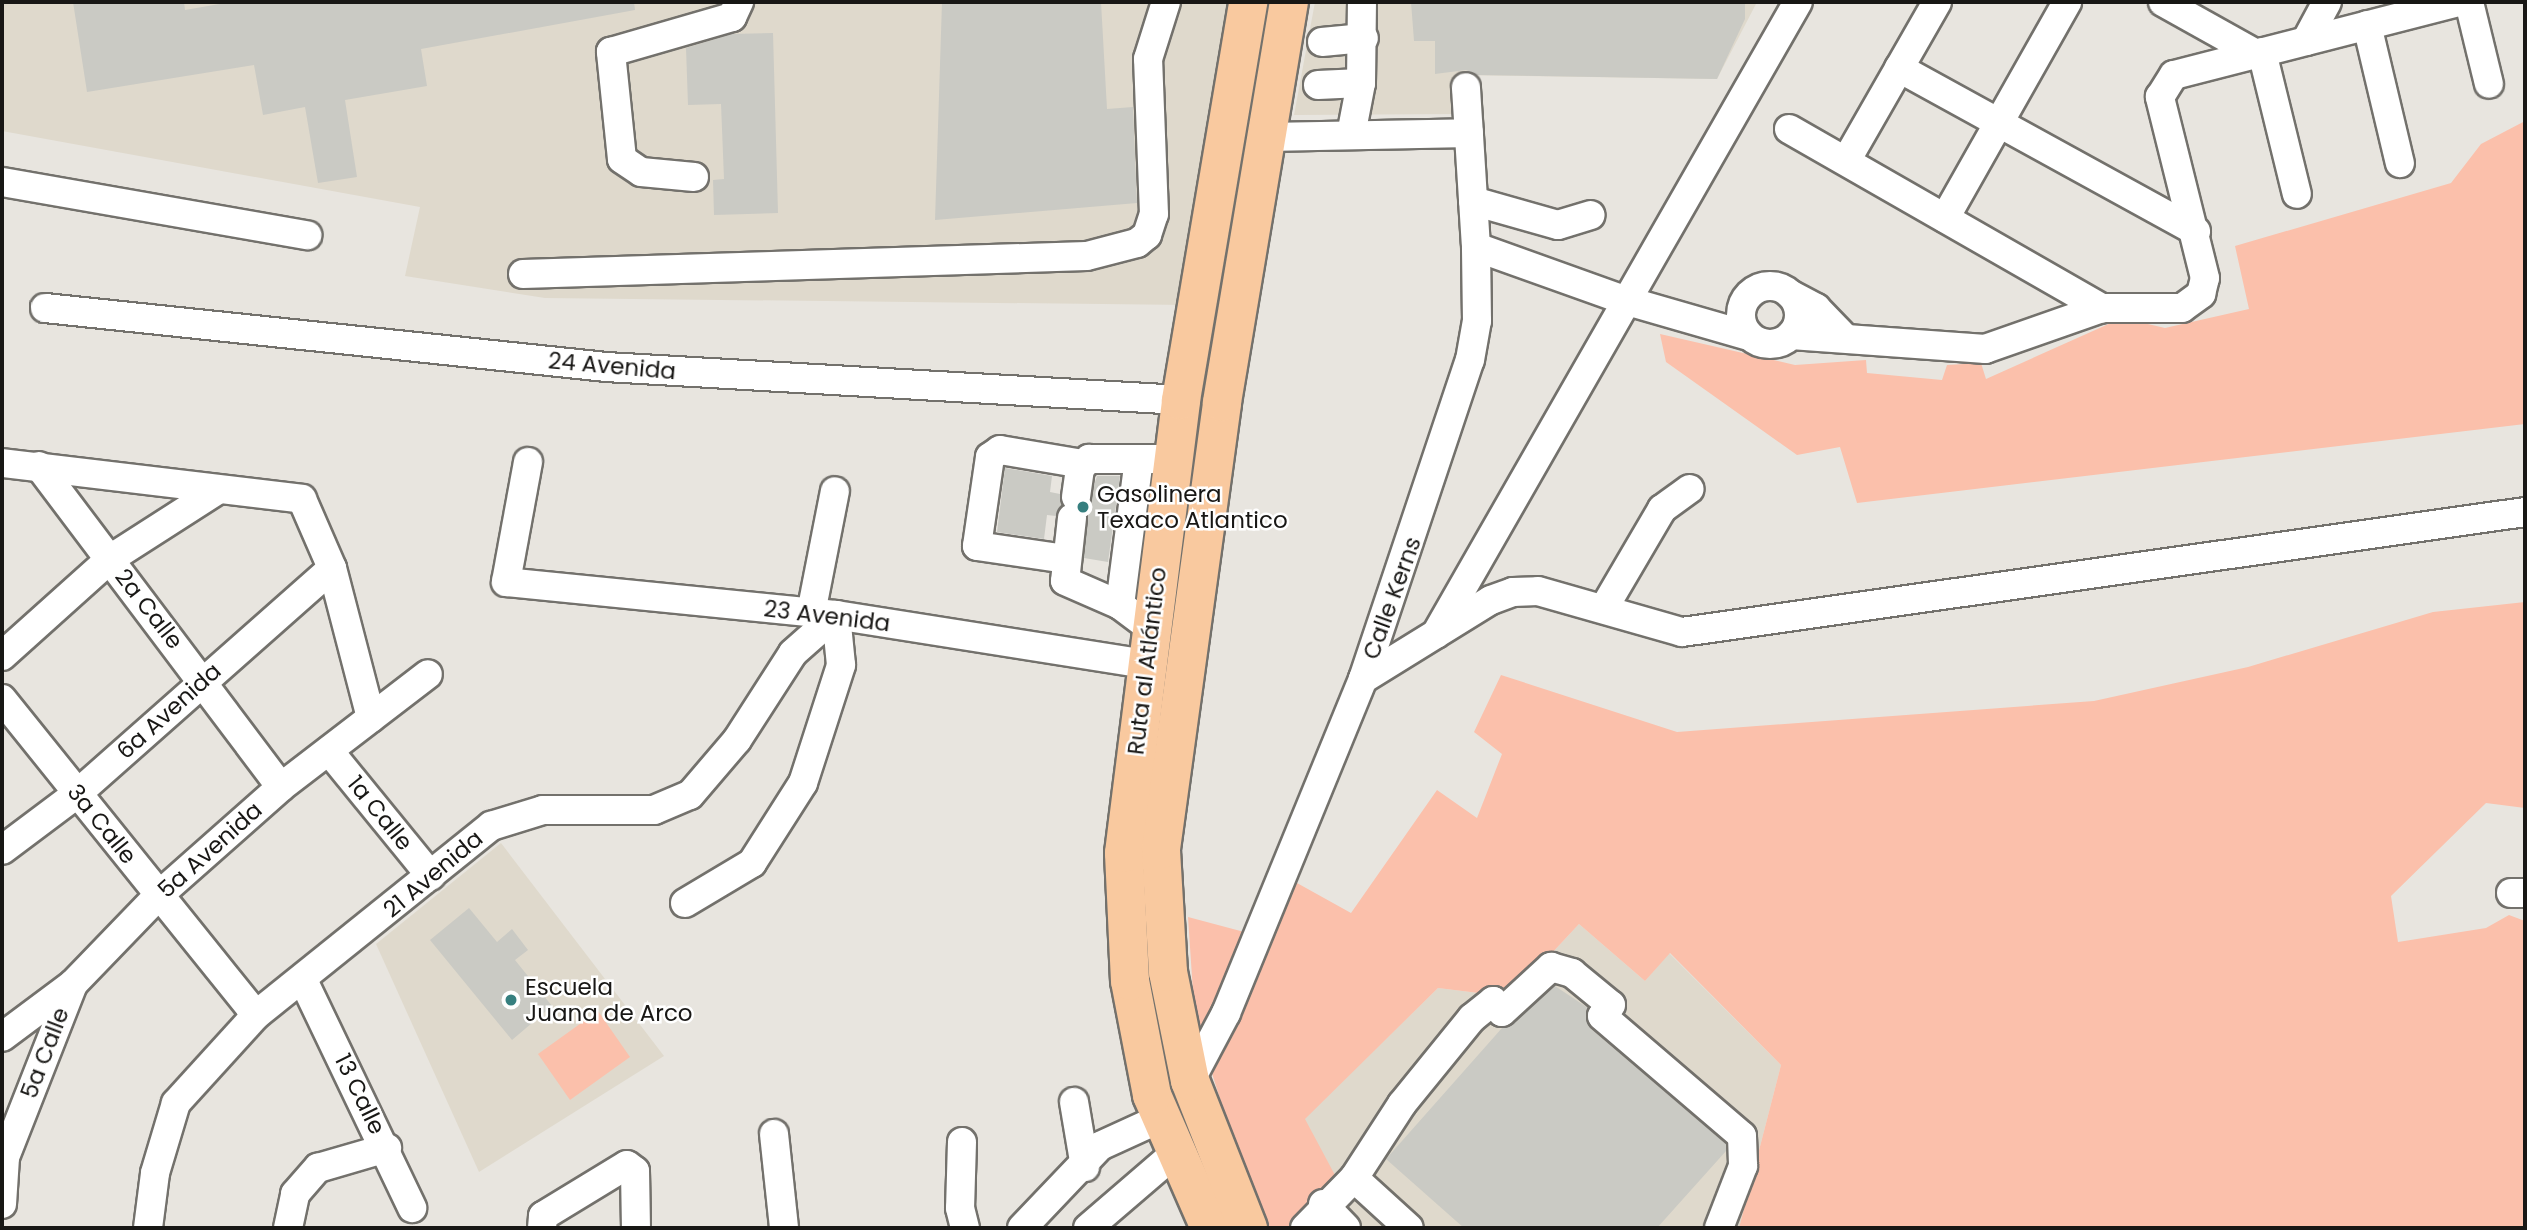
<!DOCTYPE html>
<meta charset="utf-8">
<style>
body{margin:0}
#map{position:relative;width:2527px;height:1230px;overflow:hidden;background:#e8e5df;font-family:Poppins,sans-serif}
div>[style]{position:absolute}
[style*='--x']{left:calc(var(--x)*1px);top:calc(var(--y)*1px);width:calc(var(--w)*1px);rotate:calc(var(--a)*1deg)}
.built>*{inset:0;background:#dfd9cc}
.green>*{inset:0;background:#fbc0ab}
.building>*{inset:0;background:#cacac4}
.roads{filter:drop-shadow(2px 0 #73716c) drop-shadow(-2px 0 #73716c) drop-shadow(0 2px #73716c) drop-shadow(0 -2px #73716c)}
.minor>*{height:28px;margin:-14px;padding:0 14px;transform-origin:14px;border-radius:14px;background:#fff}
.minor>.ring{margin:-14px;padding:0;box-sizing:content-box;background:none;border:28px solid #fff;border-radius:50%}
.highway>*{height:38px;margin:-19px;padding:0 19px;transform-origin:19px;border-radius:19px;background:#f9c99f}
.dots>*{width:19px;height:19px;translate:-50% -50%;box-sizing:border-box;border:4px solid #fff;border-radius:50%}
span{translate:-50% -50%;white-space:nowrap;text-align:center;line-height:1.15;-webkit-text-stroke:5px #fff;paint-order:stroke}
.street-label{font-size:23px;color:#181715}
.poi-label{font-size:23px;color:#181715}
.left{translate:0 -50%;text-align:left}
.frame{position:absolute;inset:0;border:4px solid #181715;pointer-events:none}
</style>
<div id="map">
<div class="built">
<div style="clip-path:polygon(2px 2px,1233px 2px,1189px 305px,545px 298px,405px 276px,420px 207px,2px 131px)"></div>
<div style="clip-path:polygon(1315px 2px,1757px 2px,1717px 79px,1457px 75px,1457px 114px,1294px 115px)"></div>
<div style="clip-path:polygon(501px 843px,664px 1056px,479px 1172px,376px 944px)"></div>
<div style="clip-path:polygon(1579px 924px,1645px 981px,1669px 953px,1781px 1065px,1739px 1228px,1332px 1228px,1312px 1196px,1304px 1119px,1438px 988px,1511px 997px)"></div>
</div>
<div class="green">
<div style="clip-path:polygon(2525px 121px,2525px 424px,1857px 503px,1840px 447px,1797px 455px,1666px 362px,1660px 334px,1795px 365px,1866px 360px,1867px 373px,1942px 380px,1947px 365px,1981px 363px,1986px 379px,2122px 318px,2165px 328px,2249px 309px,2235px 246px,2451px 183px,2481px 144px)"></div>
<div style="clip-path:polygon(2525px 602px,2525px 808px,2486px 803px,2391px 896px,2398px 942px,2486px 928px,2509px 915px,2525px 921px,2525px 1228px,1739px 1228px,1781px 1065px,1670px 953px,1645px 981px,1579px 924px,1511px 997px,1438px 988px,1305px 1119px,1336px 1177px,1312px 1196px,1332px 1228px,1270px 1228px,1242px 1168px,1209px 1064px,1193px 992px,1188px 917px,1263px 937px,1288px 878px,1351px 913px,1437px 790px,1477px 818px,1502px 754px,1474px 732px,1501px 675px,1677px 732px,2094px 701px,2248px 667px,2433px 612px)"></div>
<div style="clip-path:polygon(598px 1011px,630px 1057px,570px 1100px,538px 1054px)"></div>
</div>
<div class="building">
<div style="clip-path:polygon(73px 2px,184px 2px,185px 10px,231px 2px,634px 2px,635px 10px,421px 49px,427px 86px,345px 100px,357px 177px,318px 183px,305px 107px,263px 115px,254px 65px,87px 92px)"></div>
<div style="clip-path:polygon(942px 2px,1101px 2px,1107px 109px,1133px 107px,1137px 203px,935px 220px)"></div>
<div style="clip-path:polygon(1411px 2px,1745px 2px,1745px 19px,1717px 79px,1477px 75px,1466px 70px,1435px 74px,1435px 41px,1414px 41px)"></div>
<div style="clip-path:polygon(773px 33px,778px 213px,714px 215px,713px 180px,724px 179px,721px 104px,688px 105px,686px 48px,731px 34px)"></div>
<div style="clip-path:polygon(1005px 468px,1052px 476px,1050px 492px,1060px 494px,1062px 505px,1056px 516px,1047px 515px,1044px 539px,997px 532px)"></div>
<div style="clip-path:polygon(1097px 476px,1120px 476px,1108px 562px,1084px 558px,1086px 510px)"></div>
<div style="clip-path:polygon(469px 908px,497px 942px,512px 929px,528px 950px,515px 960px,552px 1006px,512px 1040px,430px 940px)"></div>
<div style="clip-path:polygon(1555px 986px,1588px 1008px,1591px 1029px,1726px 1144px,1726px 1151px,1657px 1228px,1464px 1228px,1386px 1159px,1502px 1028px)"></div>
</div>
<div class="roads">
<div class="minor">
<div style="--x:2163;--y:2;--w:107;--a:29.2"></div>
<div style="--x:2469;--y:2;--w:84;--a:76.3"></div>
<div style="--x:2367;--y:25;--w:142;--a:76.6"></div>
<div style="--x:2306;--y:41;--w:44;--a:-61.7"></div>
<div style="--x:1322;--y:42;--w:42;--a:-5.4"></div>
<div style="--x:2262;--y:52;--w:146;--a:76.2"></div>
<div style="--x:1899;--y:68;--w:339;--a:28.8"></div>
<div style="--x:1318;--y:85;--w:43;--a:-2.7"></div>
<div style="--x:1789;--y:129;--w:361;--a:29.8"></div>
<div style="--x:1351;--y:135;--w:53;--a:-79.1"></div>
<div style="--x:1361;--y:83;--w:81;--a:-89.3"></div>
<div style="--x:1268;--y:137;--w:201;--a:-1.1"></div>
<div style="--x:1846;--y:161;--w:183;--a:-60.2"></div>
<div style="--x:694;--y:177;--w:53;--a:-174.6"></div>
<div style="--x:641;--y:172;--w:23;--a:-146"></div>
<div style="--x:622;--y:159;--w:108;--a:-95.9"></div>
<div style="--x:611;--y:52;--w:126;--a:-16.1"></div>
<div style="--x:732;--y:17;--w:17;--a:-65"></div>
<div style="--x:2;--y:182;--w:310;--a:9.9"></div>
<div style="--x:1473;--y:201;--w:88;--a:15.8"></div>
<div style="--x:1558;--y:225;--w:34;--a:-17"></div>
<div style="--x:1945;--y:218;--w:248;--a:-60.5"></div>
<div style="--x:1476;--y:247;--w:157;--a:19.7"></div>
<div style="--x:1624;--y:300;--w:130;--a:16.1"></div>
<div style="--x:523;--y:274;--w:564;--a:-1.83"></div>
<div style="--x:1087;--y:256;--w:52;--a:-14.6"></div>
<div style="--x:1137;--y:243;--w:13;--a:-39"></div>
<div style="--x:1147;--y:235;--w:22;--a:-72"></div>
<div style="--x:1154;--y:214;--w:155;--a:-92.2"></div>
<div style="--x:1148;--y:59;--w:60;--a:-72.5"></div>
<div class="ring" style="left:1741px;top:286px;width:30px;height:30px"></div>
<div style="--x:1790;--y:294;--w:30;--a:28"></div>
<div style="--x:1816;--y:308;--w:39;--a:46"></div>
<div style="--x:45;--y:308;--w:564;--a:6"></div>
<div style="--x:606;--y:367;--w:576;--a:3.28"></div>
<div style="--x:1791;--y:335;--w:195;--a:4.1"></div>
<div style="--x:1985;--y:349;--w:124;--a:-19.3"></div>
<div style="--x:2102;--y:308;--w:80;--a:0"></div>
<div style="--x:2182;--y:308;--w:24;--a:-36"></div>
<div style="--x:2201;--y:294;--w:16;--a:-76"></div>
<div style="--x:2205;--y:278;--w:187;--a:-104"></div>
<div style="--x:2160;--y:97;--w:26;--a:-58"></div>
<div style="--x:2174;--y:75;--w:293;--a:-14.4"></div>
<div style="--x:528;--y:462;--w:122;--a:100.4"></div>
<div style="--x:506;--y:582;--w:332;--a:5.7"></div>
<div style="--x:836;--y:615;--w:313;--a:9"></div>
<div style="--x:2;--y:463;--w:302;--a:6.8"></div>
<div style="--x:302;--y:499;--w:75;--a:66.5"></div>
<div style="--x:332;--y:568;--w:155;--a:75.4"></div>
<div style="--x:39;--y:466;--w:402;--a:53"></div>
<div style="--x:1076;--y:497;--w:29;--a:-82"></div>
<div style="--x:1080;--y:468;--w:13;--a:-45"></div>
<div style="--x:1089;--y:459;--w:67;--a:0"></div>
<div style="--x:1072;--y:518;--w:63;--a:96.3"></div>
<div style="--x:1065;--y:581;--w:60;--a:23.6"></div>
<div style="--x:1120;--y:605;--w:38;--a:37"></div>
<div style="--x:1066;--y:559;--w:90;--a:-171.7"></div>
<div style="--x:977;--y:546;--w:90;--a:-81.7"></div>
<div style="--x:990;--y:457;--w:12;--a:-35"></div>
<div style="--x:1000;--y:450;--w:84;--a:9.6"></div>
<div style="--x:1120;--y:605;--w:147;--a:-82.6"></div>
<div style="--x:1604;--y:608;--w:115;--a:-59.6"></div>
<div style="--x:1662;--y:509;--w:34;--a:-36"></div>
<div style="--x:811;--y:613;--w:124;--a:-78.9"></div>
<div style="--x:1436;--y:634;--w:728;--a:-60.2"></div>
<div style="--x:2;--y:656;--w:145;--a:-41.9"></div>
<div style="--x:110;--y:559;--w:126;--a:-32.7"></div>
<div style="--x:1363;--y:679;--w:150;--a:-31.7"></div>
<div style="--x:1491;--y:600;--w:23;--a:-20"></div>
<div style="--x:1513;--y:592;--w:25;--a:-2"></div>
<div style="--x:1538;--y:591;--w:150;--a:15.9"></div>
<div style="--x:1682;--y:632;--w:851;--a:-8.1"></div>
<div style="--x:2;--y:699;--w:405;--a:51.2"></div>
<div style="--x:329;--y:751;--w:161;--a:50.8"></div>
<div style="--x:2;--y:850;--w:95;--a:-36.9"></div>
<div style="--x:78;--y:793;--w:339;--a:-41.5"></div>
<div style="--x:2511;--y:893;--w:14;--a:0"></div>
<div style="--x:685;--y:903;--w:78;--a:-30.8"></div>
<div style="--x:752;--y:863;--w:95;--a:-57.5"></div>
<div style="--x:803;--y:783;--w:124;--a:-72.1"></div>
<div style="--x:841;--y:665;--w:50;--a:-95.7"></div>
<div style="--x:303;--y:980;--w:253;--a:64.4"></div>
<div style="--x:2;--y:1037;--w:89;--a:-36.7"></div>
<div style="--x:73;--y:984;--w:124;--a:-46"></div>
<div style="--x:159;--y:895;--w:163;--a:-41.5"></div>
<div style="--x:281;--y:787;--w:185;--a:-37.5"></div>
<div style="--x:1190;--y:1081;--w:77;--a:-62.1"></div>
<div style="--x:1226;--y:1013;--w:361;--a:-67.7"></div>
<div style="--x:1363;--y:679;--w:336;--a:-71.5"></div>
<div style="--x:1470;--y:360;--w:40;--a:-80"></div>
<div style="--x:1477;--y:321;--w:74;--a:-90.8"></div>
<div style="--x:1476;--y:247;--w:160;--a:-93.6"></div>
<div style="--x:1074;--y:1102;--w:66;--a:80.4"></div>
<div style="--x:774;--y:1134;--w:95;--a:83.9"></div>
<div style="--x:962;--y:1142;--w:66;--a:91.7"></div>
<div style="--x:960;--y:1208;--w:21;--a:76"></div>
<div style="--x:1354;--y:1178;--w:74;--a:42.3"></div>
<div style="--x:2;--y:1204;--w:47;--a:-86.3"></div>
<div style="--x:5;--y:1157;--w:186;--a:-68.5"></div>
<div style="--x:1323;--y:1204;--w:33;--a:46"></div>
<div style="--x:148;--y:1228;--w:55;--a:-82.7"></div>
<div style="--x:155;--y:1173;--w:73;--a:-73.3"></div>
<div style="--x:176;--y:1103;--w:119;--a:-47.7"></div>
<div style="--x:256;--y:1015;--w:302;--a:-38.8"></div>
<div style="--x:491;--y:826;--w:54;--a:-17.1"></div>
<div style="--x:543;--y:810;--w:111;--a:0"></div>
<div style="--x:654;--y:810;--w:39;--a:-23"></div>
<div style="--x:690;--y:795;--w:72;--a:-49.5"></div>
<div style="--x:737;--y:740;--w:103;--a:-57.2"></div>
<div style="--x:793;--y:653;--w:57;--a:-41.5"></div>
<div style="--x:288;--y:1228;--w:35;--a:-78"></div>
<div style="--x:295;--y:1194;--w:35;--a:-49"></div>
<div style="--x:318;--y:1168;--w:72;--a:-16.2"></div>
<div style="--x:542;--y:1228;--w:12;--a:-85"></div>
<div style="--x:543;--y:1216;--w:98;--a:-31.3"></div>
<div style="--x:627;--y:1165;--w:10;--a:37"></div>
<div style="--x:635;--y:1171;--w:57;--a:89"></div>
<div style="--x:1022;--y:1228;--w:113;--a:-46.4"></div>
<div style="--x:1100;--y:1146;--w:65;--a:-24.6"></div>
<div style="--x:1088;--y:1228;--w:113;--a:-40.7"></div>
<div style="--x:1305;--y:1228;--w:70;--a:-45.6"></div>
<div style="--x:1354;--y:1178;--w:88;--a:-57"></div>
<div style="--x:1402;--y:1104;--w:111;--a:-50.9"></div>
<div style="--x:1472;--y:1018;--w:27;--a:-39"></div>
<div style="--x:1493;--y:1001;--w:14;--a:51"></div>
<div style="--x:1502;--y:1012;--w:67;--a:-42.6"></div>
<div style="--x:1551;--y:967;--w:22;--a:16"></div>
<div style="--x:1572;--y:973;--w:50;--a:39.4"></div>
<div style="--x:1611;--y:1005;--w:14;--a:129"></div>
<div style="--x:1602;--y:1016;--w:184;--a:40.6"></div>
<div style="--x:1742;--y:1136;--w:30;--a:88"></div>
<div style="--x:1743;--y:1166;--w:66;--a:111.2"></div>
</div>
<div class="highway">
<div style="--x:1210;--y:1228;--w:145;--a:-113.6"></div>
<div style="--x:1152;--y:1095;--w:116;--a:-100.9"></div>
<div style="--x:1130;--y:981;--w:128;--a:-92.7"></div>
<div style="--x:1124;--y:853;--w:457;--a:-82.8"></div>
<div style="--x:1181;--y:400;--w:404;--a:-80.4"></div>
<div style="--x:1248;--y:1228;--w:158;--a:-111.5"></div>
<div style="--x:1190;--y:1081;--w:111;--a:-101.4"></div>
<div style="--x:1168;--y:972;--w:123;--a:-93.3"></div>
<div style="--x:1161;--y:849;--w:451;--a:-82.2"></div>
<div style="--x:1222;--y:402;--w:406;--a:-80.5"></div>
</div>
</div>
<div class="dots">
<div style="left:1083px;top:507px;background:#367f7f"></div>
<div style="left:511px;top:1000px;background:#367f7f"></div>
</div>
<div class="street-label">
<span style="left:612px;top:366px;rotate:5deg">24 Avenida</span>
<span style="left:1392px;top:598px;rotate:-70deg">Calle Kerns</span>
<span style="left:149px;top:609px;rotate:52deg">2a Calle</span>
<span style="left:827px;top:616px;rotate:7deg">23 Avenida</span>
<span style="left:1147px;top:661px;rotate:-83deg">Ruta al Atlántico</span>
<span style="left:169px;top:711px;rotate:-42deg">6a Avenida</span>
<span style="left:380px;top:813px;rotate:51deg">1a Calle</span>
<span style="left:102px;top:824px;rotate:51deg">3a Calle</span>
<span style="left:210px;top:850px;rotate:-42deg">5a Avenida</span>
<span style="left:433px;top:874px;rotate:-40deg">21 Avenida</span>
<span style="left:45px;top:1053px;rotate:-69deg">5a Calle</span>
<span style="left:360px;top:1094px;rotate:64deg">13 Calle</span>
</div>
<div class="poi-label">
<span class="left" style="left:1097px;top:507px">Gasolinera<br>Texaco Atlantico</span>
<span class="left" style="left:525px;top:1000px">Escuela<br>Juana de Arco</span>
</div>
<div class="frame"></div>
</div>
